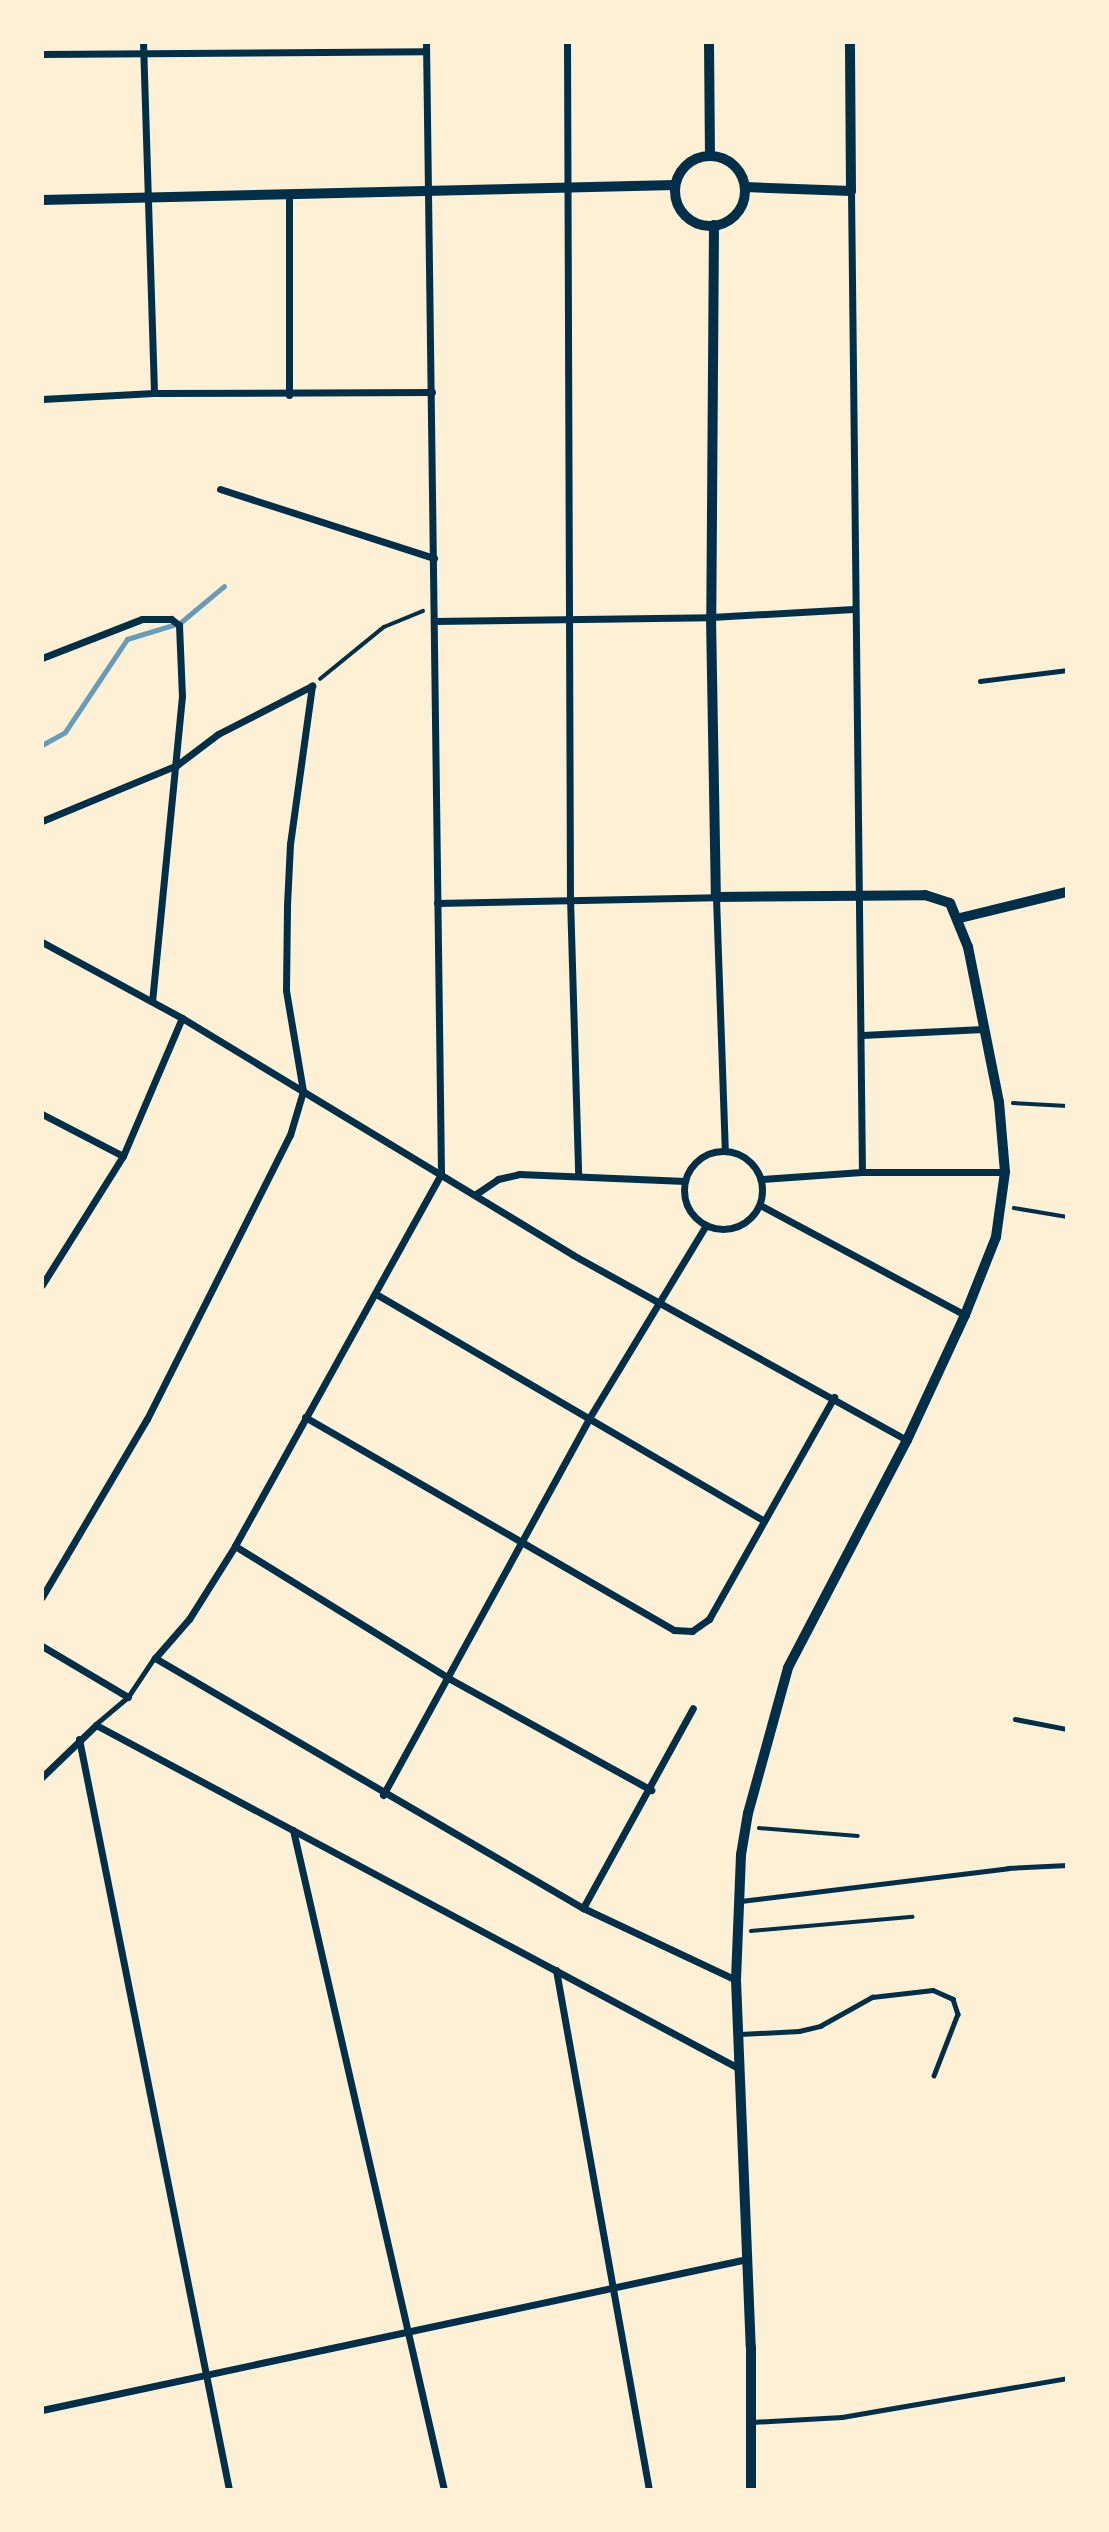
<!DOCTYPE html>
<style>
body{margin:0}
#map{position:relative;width:1109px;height:2532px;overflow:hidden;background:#fdf0d5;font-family:"IBM Plex Serif",serif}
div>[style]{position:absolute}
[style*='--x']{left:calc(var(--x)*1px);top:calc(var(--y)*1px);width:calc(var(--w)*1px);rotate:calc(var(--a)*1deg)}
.stream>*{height:5px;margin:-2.5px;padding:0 2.5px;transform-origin:2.5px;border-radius:2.5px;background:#669bbc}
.path>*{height:3.5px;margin:-1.75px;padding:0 1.75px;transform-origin:1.75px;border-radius:1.75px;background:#003049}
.service>*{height:4.5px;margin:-2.25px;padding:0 2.25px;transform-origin:2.25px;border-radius:2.25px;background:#003049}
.minor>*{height:7px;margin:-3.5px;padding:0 3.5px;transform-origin:3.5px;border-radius:3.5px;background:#003049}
.minor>.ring{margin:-3.5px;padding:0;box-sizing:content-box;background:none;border:7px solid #003049;border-radius:50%}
.tertiary>*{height:10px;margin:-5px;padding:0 5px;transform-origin:5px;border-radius:5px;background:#003049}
.tertiary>.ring{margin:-5px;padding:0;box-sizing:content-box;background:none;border:10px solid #003049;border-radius:50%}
span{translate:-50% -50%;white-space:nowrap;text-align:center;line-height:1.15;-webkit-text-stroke:5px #fdf0d5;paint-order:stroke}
.frame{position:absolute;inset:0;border:44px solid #fdf0d5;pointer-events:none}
</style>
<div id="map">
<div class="stream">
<div style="--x:181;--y:622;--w:56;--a:-39.9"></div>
<div style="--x:42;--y:745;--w:26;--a:-29"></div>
<div style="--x:65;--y:732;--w:112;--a:-56.3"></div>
<div style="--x:127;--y:639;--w:51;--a:-17"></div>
</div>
<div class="path">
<div style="--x:320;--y:679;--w:82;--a:-39.1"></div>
<div style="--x:384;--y:627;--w:42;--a:-22.3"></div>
<div style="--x:1013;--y:1103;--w:54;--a:3.2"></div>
<div style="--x:1014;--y:1208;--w:54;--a:9.6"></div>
<div style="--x:759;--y:1828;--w:99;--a:4.6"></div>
<div style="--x:751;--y:1931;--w:162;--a:-5"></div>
</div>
<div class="service">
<div style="--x:980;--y:681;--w:88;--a:-7.2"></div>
<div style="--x:1015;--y:1719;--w:53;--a:10.9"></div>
<div style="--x:96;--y:1724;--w:42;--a:-40.2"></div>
<div style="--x:128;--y:1697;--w:47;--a:-56.3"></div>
<div style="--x:741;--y:1901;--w:269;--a:-7"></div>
<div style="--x:1008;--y:1868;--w:59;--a:-2.9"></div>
<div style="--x:740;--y:2034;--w:59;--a:-2.9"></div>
<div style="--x:799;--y:2031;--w:22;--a:-13"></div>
<div style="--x:820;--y:2026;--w:60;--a:-29.1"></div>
<div style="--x:872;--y:1997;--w:61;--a:-6.5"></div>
<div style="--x:933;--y:1990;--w:22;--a:24"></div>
<div style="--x:953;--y:1999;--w:16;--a:72"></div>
<div style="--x:958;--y:2014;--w:66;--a:111.2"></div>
<div style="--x:752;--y:2422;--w:90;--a:-3.2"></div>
<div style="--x:842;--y:2417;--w:228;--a:-9.8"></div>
</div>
<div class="minor">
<div style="--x:143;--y:42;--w:351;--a:88.2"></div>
<div style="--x:426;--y:42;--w:1132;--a:89.24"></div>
<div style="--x:441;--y:1174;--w:425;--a:119"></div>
<div style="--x:235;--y:1546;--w:86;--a:122.2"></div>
<div style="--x:189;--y:1619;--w:52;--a:131.1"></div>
<div style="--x:155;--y:1658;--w:496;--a:30.3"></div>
<div style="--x:583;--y:1908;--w:169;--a:25.2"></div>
<div style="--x:567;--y:42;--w:856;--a:89.8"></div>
<div style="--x:570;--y:898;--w:277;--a:88.3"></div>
<div style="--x:42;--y:54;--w:384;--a:-0.4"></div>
<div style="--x:851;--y:191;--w:981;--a:89.36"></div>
<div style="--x:289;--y:196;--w:199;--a:90"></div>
<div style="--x:42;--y:399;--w:112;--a:-3.1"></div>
<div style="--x:154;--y:393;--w:278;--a:-0.2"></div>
<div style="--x:220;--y:489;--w:225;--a:17.9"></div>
<div style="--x:434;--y:621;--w:277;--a:-0.8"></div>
<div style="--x:711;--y:617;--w:143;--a:-3.2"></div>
<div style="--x:42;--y:658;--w:107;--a:-21.3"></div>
<div style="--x:142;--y:619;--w:29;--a:0"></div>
<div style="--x:171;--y:619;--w:10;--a:37"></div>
<div style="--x:179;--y:625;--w:71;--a:87.6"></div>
<div style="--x:182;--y:696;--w:306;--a:95.6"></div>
<div style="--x:42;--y:821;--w:146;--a:-22.5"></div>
<div style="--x:177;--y:765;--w:51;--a:-37.1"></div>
<div style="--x:218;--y:734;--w:106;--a:-27.1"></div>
<div style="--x:437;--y:903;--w:279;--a:-1.2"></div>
<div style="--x:716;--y:897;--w:253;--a:88"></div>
<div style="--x:42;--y:942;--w:159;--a:28.5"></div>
<div style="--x:182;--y:1018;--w:457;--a:31.2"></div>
<div style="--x:573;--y:1255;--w:382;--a:29"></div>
<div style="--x:862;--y:1035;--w:121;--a:-2.8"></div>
<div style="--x:42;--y:1114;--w:91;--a:27.4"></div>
<div class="ring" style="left:684px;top:1151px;width:71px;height:71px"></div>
<div style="--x:762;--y:1179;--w:100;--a:-4"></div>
<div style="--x:862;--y:1172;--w:143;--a:0"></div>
<div style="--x:476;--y:1194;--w:27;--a:-34"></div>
<div style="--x:498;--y:1179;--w:22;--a:-13"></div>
<div style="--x:519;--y:1174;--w:166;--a:2.4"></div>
<div style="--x:760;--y:1205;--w:233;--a:28.2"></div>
<div style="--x:42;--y:1285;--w:152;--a:-57.9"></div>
<div style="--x:123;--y:1156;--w:150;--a:-66.9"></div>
<div style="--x:376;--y:1294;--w:448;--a:30.3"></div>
<div style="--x:305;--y:1417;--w:426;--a:30"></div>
<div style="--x:674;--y:1630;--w:18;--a:3"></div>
<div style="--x:692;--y:1631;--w:21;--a:-35"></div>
<div style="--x:709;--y:1619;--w:255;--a:-60.6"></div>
<div style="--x:235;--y:1546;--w:253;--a:31.7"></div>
<div style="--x:450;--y:1679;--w:230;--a:28.9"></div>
<div style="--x:42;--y:1597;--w:207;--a:-59.5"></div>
<div style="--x:147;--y:1419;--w:318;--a:-63.3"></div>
<div style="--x:290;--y:1135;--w:46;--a:-73.5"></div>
<div style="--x:303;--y:1091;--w:102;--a:-99.6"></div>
<div style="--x:286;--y:990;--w:85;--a:-89.3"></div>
<div style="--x:287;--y:905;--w:61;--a:-87.2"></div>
<div style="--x:290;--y:844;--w:160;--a:-82.1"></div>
<div style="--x:42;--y:1646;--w:100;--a:30.7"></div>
<div style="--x:79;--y:1739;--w:766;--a:78.7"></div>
<div style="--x:42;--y:1777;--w:75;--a:-43.9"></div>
<div style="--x:96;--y:1725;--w:730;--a:28.11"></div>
<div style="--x:383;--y:1795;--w:427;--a:-61.3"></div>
<div style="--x:588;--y:1420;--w:228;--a:-58.8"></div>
<div style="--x:293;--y:1830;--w:677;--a:77.11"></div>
<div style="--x:583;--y:1908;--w:228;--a:-61.2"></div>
<div style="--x:556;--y:1970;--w:528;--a:79.86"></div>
<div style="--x:42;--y:2410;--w:721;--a:-12.09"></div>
</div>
<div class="tertiary">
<div style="--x:709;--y:42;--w:114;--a:89.5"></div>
<div class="ring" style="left:675px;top:156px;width:60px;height:60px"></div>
<div style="--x:745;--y:187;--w:106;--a:2.2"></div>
<div style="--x:851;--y:191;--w:149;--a:-90.4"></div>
<div style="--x:42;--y:200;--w:633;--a:-1.36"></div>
<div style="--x:714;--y:225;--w:392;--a:90.4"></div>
<div style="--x:711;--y:617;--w:280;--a:89"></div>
<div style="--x:716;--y:897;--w:209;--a:-0.5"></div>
<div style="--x:925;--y:895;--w:26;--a:18"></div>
<div style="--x:950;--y:903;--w:48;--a:67.8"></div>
<div style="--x:968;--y:947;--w:158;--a:78.7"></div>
<div style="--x:999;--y:1102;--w:70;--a:85.1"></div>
<div style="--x:1005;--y:1172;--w:66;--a:97.9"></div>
<div style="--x:996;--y:1237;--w:84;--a:111.7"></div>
<div style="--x:965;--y:1315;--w:138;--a:114.9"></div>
<div style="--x:907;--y:1440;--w:257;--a:117.6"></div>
<div style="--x:788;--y:1668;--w:150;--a:105.4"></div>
<div style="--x:748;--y:1813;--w:43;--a:99.5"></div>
<div style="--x:741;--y:1855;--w:125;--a:92.3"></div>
<div style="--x:736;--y:1980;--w:367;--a:87.7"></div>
<div style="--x:751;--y:2347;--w:143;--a:90"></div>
<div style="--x:960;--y:918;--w:110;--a:-13.7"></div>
</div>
<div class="frame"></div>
</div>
